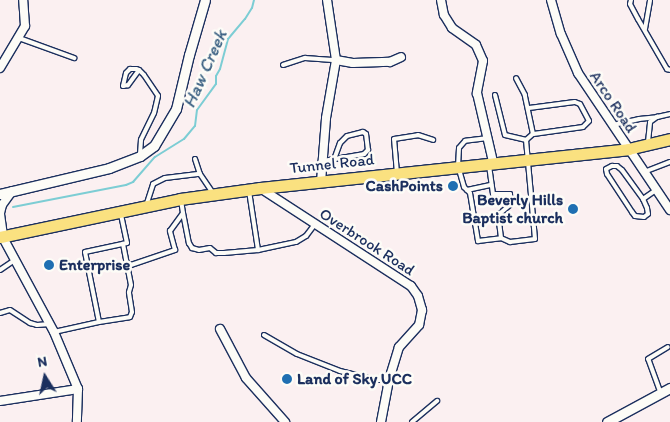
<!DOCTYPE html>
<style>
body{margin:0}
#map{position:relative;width:670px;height:422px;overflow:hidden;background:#fbf0f1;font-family:Itim,sans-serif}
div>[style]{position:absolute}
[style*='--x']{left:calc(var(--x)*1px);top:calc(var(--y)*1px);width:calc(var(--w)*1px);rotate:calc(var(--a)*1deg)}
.stream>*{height:2px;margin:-1px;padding:0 1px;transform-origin:1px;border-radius:1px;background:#7ccdd4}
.roads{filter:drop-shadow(1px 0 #1b2f5e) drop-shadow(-1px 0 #1b2f5e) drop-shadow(0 1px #1b2f5e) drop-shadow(0 -1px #1b2f5e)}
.service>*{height:4px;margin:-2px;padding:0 2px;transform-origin:2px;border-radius:2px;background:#fdfcf7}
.minor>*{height:8px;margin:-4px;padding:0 4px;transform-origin:4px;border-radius:4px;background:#fdfcf7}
.tertiary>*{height:9px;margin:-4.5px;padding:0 4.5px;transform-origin:4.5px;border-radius:4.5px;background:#fdfcf7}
.primary>*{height:11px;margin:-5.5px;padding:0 5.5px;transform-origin:5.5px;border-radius:5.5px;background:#fae180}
.dots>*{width:14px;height:14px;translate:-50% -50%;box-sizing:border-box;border:2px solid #fdfcf7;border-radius:50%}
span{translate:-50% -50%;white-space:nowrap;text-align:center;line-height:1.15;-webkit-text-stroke:5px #fdfcf7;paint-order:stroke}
.street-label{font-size:16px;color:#1b2f5e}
.poi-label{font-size:16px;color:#1b2f5e;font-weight:700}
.right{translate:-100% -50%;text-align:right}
.left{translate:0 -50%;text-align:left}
.water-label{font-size:18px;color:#385e81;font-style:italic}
.north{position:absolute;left:20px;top:352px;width:50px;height:50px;-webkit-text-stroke:4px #fdfcf7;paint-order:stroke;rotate:350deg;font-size:14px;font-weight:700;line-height:20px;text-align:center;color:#1b2f5e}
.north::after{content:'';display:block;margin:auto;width:18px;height:22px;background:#1b2f5e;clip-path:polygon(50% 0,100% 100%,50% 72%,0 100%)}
</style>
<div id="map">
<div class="stream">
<div style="--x:13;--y:207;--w:115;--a:-11"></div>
<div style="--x:126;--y:185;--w:8;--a:-23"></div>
<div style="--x:133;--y:182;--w:33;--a:-49"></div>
<div style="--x:155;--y:157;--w:34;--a:-32"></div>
<div style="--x:184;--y:139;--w:17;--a:-50"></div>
<div style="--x:195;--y:126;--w:16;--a:-83"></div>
<div style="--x:197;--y:110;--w:32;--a:-54"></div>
<div style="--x:216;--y:84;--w:8;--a:-90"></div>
<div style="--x:216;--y:76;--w:8;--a:-60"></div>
<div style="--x:220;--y:69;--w:31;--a:-75"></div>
<div style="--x:228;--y:39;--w:26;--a:-50"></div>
<div style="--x:245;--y:19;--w:13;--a:-58"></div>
<div style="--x:252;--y:8;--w:8;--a:-76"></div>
</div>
<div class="roads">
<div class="service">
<div style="--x:631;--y:0;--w:4;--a:104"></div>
<div style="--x:630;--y:4;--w:17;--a:62"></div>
<div style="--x:638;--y:19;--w:58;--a:59.9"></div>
<div style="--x:667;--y:69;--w:3;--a:18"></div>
<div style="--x:645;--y:29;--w:29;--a:-80"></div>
<div style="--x:19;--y:38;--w:59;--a:20"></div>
<div style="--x:283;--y:65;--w:23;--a:-18"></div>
<div style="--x:305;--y:58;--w:31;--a:4"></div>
<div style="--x:139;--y:70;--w:19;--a:126"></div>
<div style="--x:128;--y:85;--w:5;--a:169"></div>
<div style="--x:123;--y:86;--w:13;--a:-77"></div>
<div style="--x:126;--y:73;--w:6;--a:-45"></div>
<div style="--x:130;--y:69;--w:6;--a:0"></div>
<div style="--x:136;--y:69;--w:3;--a:18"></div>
<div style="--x:139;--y:70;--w:7;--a:45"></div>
<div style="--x:144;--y:75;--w:25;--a:56"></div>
<div style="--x:158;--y:96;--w:17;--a:103"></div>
<div style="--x:154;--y:113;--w:30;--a:116"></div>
<div style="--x:141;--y:140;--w:13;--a:94"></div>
<div style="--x:495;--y:95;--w:41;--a:76"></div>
<div style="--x:505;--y:135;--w:22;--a:13"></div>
<div style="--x:529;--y:108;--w:46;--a:-7.4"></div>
<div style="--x:575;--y:102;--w:5;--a:22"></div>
<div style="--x:580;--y:104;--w:19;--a:62"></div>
<div style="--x:589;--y:121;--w:8;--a:135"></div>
<div style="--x:583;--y:127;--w:50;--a:172"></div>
<div style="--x:613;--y:125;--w:27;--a:-13"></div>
<div style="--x:639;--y:119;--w:18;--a:-6"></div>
<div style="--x:488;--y:138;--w:23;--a:173"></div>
<div style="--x:465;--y:141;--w:9;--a:131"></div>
<div style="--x:459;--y:148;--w:18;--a:93"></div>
<div style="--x:458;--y:166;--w:22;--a:74"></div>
<div style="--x:464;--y:187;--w:8;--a:45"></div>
<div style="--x:470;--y:193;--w:49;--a:80.5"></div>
<div style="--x:478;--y:241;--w:23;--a:-7"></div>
<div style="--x:501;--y:238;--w:23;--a:-97"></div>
<div style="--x:498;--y:215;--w:17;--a:-40"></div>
<div style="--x:511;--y:204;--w:10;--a:-96"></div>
<div style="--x:510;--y:194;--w:17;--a:180"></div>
<div style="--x:493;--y:194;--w:29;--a:-98"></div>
<div style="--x:648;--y:142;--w:20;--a:-84"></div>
<div style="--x:650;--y:122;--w:9;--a:-36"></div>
<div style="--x:657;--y:117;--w:13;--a:-13"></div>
<div style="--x:195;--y:159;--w:16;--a:72"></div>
<div style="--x:323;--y:161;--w:42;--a:-9.7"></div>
<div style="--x:364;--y:154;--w:6;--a:-45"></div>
<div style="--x:368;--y:150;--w:16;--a:-97"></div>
<div style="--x:366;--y:134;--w:4;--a:-146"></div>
<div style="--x:363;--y:132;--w:16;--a:166"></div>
<div style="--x:347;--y:136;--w:10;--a:135"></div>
<div style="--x:340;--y:143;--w:15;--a:110"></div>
<div style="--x:612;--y:166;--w:5;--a:0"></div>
<div style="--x:617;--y:166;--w:6;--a:39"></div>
<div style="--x:622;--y:170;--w:36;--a:54"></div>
<div style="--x:643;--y:199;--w:10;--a:66"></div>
<div style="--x:647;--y:208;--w:6;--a:81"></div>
<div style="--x:648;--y:214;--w:5;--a:143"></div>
<div style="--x:644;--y:217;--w:9;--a:-174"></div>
<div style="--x:635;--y:216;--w:5;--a:-127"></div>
<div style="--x:632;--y:212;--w:45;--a:-123.3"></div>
<div style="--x:607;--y:174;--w:5;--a:-101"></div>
<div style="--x:606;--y:169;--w:7;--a:-27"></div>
<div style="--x:644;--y:172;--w:28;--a:-21"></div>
<div style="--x:397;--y:173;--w:34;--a:-95"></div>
<div style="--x:394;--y:139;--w:24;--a:-9"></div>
<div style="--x:418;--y:135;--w:16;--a:18"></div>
<div style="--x:467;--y:190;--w:25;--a:-12"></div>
<div style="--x:249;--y:191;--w:60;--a:81.3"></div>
<div style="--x:258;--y:250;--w:39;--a:-12"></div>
<div style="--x:296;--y:242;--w:12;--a:-31"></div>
<div style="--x:306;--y:236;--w:15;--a:-53"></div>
<div style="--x:643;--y:199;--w:16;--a:-35"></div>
<div style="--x:147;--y:203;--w:20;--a:-72"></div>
<div style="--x:153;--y:184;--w:13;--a:-27"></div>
<div style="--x:165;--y:178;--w:35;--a:-7"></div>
<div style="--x:200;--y:174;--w:22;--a:56"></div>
<div style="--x:183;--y:213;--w:31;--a:79"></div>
<div style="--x:189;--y:243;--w:6;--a:59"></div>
<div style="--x:192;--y:248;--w:7;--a:16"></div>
<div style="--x:199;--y:250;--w:11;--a:-10"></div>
<div style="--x:210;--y:248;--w:8;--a:40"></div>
<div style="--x:216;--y:253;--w:8;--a:0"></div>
<div style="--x:224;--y:253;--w:34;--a:-5"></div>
<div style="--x:501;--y:238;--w:10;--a:24"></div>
<div style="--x:510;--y:242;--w:25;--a:-7"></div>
<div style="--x:535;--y:239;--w:99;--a:-95.2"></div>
<div style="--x:526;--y:140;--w:9;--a:-41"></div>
<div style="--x:533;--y:134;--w:40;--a:-102"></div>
<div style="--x:525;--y:95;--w:19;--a:-118"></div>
<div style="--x:128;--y:266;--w:50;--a:-18.8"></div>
<div style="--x:175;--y:250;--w:20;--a:-105"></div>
<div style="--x:170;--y:231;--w:22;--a:-54"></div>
<div style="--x:183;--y:213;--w:12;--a:-99"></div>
<div style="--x:0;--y:270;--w:18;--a:-34"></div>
<div style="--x:0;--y:313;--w:10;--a:-17"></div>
<div style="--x:10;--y:310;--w:24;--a:33"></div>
<div style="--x:30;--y:323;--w:7;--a:16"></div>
<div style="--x:37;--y:325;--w:13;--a:-4"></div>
<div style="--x:99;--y:322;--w:31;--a:-9"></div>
<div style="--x:130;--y:317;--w:5;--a:-68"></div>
<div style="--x:132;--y:312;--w:20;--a:-99"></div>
<div style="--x:129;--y:292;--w:7;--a:-74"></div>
<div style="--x:131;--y:285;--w:42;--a:-101"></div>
<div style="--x:54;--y:332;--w:46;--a:-12.5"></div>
<div style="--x:99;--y:322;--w:71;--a:-101.3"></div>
<div style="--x:85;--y:252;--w:43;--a:-12.1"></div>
<div style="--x:127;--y:243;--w:30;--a:-102"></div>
<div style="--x:264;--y:335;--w:38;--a:30"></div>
<div style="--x:297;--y:354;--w:46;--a:21.6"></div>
<div style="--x:340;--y:371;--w:36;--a:14"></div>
<div style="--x:375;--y:380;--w:14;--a:0"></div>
<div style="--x:661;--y:394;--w:37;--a:-110"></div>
<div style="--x:648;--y:359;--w:23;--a:-31"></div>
<div style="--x:412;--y:422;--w:33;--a:-40"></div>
</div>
<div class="minor">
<div style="--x:441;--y:0;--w:15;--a:79"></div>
<div style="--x:444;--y:15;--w:15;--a:58"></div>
<div style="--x:452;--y:28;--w:29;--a:35"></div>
<div style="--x:476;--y:45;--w:17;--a:66"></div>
<div style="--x:483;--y:61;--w:33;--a:101"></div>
<div style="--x:477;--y:93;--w:71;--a:76.9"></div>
<div style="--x:551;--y:0;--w:35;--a:74"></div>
<div style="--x:561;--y:34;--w:43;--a:66.4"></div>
<div style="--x:578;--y:73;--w:165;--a:56.1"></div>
<div style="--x:336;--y:60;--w:17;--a:10"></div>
<div style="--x:353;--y:63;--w:37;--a:-2"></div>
<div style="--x:390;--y:62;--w:12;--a:-24"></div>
<div style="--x:0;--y:68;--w:49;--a:-59.2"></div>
<div style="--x:25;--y:26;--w:26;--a:-94"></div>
<div style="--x:321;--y:182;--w:64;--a:-85.5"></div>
<div style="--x:326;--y:118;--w:59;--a:-80.2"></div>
<div style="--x:336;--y:60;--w:61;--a:-98.5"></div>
<div style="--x:260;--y:188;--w:180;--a:33"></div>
<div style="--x:411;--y:286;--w:12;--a:55"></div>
<div style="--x:418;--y:296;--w:15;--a:74"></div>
<div style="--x:422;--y:310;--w:15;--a:101"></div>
<div style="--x:419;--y:325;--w:30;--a:132"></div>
<div style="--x:399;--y:347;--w:34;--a:107"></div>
<div style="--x:389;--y:380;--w:43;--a:100.8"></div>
<div style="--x:0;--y:213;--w:8;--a:-76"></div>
<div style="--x:2;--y:205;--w:17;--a:-54"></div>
<div style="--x:0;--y:214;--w:22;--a:82"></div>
<div style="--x:1;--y:234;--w:111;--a:61.6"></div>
<div style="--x:54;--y:332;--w:62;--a:67.2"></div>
<div style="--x:78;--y:389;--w:33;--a:92"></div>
<div style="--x:220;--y:329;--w:55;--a:62"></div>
<div style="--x:246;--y:378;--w:59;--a:48.4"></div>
<div style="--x:0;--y:401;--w:79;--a:-8.7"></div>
</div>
<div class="tertiary">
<div style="--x:0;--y:194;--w:112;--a:-13.4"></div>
<div style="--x:109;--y:168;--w:33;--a:-21"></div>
<div style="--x:140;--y:156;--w:17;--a:-36"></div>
<div style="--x:154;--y:146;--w:43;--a:-59.3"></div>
<div style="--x:176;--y:109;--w:56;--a:-76.5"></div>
<div style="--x:189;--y:55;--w:57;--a:-73.8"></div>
<div style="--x:607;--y:422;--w:72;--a:-28.4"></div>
</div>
<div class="primary">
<div style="--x:0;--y:237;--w:184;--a:-11.9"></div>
<div style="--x:180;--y:199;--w:81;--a:-7.8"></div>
<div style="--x:260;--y:188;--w:370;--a:-6"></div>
<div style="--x:628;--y:149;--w:43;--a:-13.4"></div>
</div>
</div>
<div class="dots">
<div style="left:453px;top:186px;background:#1f6fb2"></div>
<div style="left:573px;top:209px;background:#1f6fb2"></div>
<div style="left:49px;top:265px;background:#1f6fb2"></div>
<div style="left:287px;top:379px;background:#1f6fb2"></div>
</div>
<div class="street-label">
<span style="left:613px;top:102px;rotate:56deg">Arco Road</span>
<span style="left:332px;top:164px;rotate:-6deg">Tunnel Road</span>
<span style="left:367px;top:242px;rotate:33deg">Overbrook Road</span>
</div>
<div class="poi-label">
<span class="right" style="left:443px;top:186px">CashPoints</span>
<span class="right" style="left:563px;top:209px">Beverly Hills<br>Baptist church</span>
<span class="left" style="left:59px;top:265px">Enterprise</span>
<span class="left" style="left:297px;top:379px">Land of Sky UCC</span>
</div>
<div class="water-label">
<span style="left:205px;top:69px;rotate:-66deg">Haw Creek</span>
</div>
<div class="north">N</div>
</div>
